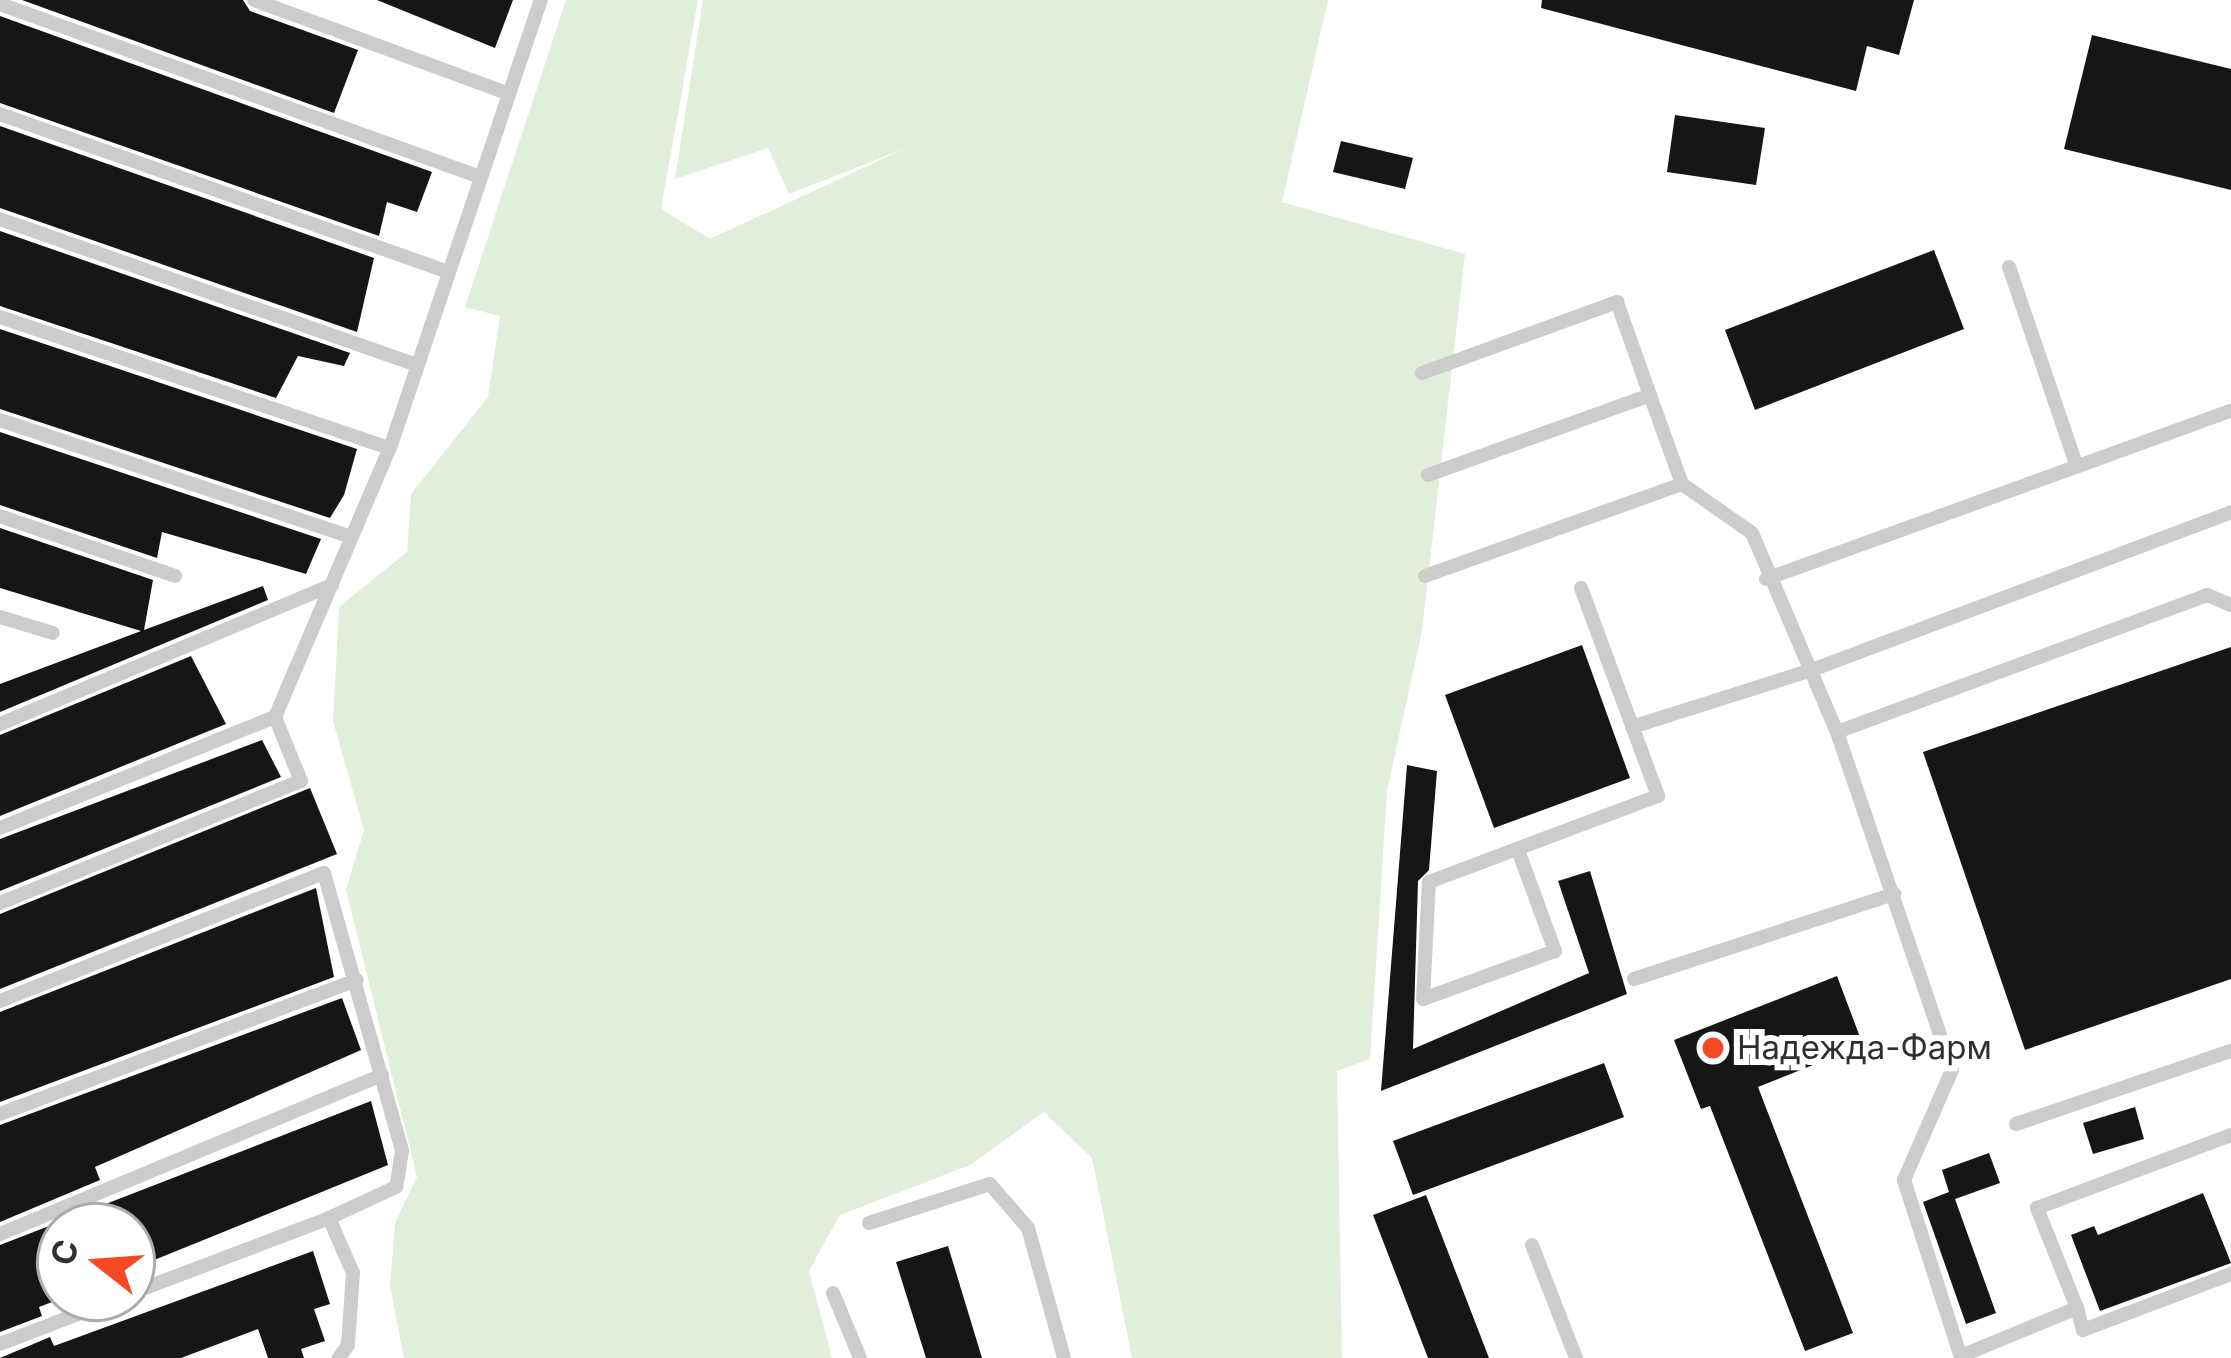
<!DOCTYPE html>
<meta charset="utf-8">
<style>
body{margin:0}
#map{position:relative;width:2231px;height:1358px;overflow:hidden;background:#fff;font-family:Inter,sans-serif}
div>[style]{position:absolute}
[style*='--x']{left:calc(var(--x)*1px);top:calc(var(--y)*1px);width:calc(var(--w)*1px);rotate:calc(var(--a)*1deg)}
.green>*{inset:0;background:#e1eedc}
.building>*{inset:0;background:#161616}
.lane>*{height:14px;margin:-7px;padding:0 7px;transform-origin:7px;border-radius:7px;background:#ccc}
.dots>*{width:33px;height:33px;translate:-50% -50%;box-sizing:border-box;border:6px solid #fff;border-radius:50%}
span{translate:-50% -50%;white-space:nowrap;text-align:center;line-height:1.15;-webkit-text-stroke:12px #fff;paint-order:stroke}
.poi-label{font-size:33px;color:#2f2f2f}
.left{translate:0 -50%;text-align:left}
.north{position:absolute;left:36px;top:1202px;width:120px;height:120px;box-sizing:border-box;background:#fff;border:3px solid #acacac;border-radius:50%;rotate:287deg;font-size:33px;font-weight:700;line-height:48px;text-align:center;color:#2f2f2f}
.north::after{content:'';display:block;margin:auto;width:42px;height:54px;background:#f54923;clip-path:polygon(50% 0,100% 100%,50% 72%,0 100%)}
</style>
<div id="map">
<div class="green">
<div style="clip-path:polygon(566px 0,698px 0,661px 209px,710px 239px,904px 149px,789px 194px,768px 148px,675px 179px,703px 0,1328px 0,1282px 202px,1465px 254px,1422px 631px,1387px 791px,1370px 1059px,1337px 1071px,1342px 1358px,1132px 1358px,1092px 1158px,1044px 1112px,970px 1165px,840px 1215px,809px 1271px,832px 1358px,404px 1358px,390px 1286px,395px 1223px,417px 1177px,346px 890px,364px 830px,333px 721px,339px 607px,407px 552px,411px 494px,488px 397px,500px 316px,465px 307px)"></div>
</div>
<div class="building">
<div style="clip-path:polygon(22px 0,243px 0,250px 11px,358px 50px,334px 113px)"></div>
<div style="clip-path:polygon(377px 0,513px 0,495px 48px)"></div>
<div style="clip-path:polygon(1542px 0,1914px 0,1899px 55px,1867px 46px,1856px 91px,1541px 8px)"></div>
<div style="clip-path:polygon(0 16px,432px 172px,417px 212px,387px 202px,379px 236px,0 103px)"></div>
<div style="clip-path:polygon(2092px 35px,2231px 69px,2231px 190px,2064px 149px)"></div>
<div style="clip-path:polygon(1675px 115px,1765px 128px,1756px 185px,1667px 172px)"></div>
<div style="clip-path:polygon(0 126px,374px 258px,357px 332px,0 208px)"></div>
<div style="clip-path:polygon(1341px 141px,1413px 158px,1405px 189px,1333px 172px)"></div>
<div style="clip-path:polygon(0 231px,350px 353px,344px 366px,298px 356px,276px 398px,0 306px)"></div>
<div style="clip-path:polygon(1934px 250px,1964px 329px,1755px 410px,1725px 330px)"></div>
<div style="clip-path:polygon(0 329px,357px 449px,344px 495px,330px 518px,0 409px)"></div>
<div style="clip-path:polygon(0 432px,321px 539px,306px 574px,162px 532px,157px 558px,0 505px)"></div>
<div style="clip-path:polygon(0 528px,153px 580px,144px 630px,263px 586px,268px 600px,0 712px,0 684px,141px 631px,0 588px)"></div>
<div style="clip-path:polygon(1582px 645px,1630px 778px,1494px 828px,1445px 695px)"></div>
<div style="clip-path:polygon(2231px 647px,2231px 979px,2025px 1050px,1923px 752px)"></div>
<div style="clip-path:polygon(191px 656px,226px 724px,0 816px,0 735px)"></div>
<div style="clip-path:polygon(262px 740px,281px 777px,0 891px,0 839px)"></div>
<div style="clip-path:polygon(1407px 765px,1437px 771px,1429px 870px,1418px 881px,1413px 1049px,1589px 973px,1558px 881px,1590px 871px,1627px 994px,1381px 1091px)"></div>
<div style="clip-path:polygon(310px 788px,337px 854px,0 989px,0 914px)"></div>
<div style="clip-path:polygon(316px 888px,334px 977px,0 1102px,0 1012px)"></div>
<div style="clip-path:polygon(1837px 976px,1863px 1045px,1758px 1087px,1853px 1333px,1805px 1351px,1710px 1106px,1701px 1109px,1674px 1040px)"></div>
<div style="clip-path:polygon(342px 998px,361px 1050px,95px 1167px,100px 1180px,0 1222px,0 1125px)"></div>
<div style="clip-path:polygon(1604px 1063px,1624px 1117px,1413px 1195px,1393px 1141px)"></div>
<div style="clip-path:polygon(371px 1101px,388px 1165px,132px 1269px,132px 1226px,60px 1226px,60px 1299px,39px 1307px,42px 1316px,0 1332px,0 1245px)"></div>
<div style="clip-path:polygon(2135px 1107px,2144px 1139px,2093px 1154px,2083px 1123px)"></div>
<div style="clip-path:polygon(1989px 1153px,2000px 1183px,1955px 1199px,1996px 1313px,1966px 1324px,1923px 1202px,1949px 1192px,1942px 1170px)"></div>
<div style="clip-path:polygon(2203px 1193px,2231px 1263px,2100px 1311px,2071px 1235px,2094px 1226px,2098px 1235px)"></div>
<div style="clip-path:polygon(1426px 1195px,1489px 1358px,1428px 1358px,1373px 1215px)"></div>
<div style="clip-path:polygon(948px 1246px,982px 1358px,926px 1358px,896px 1262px)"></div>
<div style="clip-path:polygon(313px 1251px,330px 1304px,314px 1309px,325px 1341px,301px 1349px,304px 1358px,268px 1358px,258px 1329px,181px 1358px,0 1358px,50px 1337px,54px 1346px)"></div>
</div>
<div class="lane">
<div style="--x:254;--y:0;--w:270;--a:20.2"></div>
<div style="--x:0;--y:4;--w:510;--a:19.82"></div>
<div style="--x:0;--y:114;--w:475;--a:19.4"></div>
<div style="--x:0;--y:219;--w:442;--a:19.3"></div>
<div style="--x:2009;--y:267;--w:211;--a:71.2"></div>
<div style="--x:0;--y:317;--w:411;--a:18.6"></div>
<div style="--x:1422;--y:373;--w:208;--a:-20"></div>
<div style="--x:1617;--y:302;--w:99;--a:70.5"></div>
<div style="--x:0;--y:420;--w:370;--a:18.4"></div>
<div style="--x:1428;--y:475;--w:236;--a:-19.8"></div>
<div style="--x:1650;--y:395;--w:95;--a:70.2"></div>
<div style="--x:1682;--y:484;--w:85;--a:35"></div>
<div style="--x:1752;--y:533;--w:216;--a:66.9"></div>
<div style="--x:1837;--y:732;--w:357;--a:71.2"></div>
<div style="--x:1952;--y:1070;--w:120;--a:113.6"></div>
<div style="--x:1904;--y:1180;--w:187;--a:72.2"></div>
<div style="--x:0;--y:516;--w:185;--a:18.9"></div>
<div style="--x:1425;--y:576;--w:273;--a:-19.7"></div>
<div style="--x:1766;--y:579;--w:494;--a:-19.9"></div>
<div style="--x:0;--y:617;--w:55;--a:16.8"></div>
<div style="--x:0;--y:724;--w:360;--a:-22.7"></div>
<div style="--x:1632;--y:727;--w:186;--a:-17.6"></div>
<div style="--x:1809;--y:671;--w:451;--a:-20.6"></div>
<div style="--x:1837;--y:732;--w:395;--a:-20.3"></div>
<div style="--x:2207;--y:595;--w:26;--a:23"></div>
<div style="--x:0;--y:828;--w:297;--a:-22"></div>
<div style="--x:275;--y:717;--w:293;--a:-66.9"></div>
<div style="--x:390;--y:448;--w:473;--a:-71.4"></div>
<div style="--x:1518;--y:850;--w:108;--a:69.9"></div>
<div style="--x:1555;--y:951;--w:140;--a:160"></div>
<div style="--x:1423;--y:999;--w:117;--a:-87.1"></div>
<div style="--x:1429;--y:882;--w:245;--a:-20.6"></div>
<div style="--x:1658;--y:796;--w:222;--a:-110.3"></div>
<div style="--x:0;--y:903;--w:325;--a:-22.1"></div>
<div style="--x:301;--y:781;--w:69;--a:-112.1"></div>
<div style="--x:1634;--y:979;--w:274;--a:-18.1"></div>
<div style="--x:0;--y:1001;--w:348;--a:-21.6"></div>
<div style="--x:324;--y:873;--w:289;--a:74.3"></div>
<div style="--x:402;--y:1151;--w:36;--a:99"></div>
<div style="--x:396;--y:1187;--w:74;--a:155.2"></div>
<div style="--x:0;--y:1114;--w:381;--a:-20.6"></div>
<div style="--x:2016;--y:1124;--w:227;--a:-18.8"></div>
<div style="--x:869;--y:1223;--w:127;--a:-17.9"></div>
<div style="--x:990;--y:1184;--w:58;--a:49.2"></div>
<div style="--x:1028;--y:1228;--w:135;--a:74.5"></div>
<div style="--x:0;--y:1234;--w:414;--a:-22.6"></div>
<div style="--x:1532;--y:1245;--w:121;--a:68.7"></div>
<div style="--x:132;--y:1293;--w:211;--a:-20.8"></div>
<div style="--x:329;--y:1218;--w:60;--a:66.4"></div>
<div style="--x:353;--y:1273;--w:72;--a:94"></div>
<div style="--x:348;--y:1345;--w:16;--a:125"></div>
<div style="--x:833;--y:1293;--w:70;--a:67.4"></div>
<div style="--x:2077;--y:1308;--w:23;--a:75"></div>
<div style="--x:2083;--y:1330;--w:158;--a:-20.7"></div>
<div style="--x:0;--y:1344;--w:129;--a:-21"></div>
<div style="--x:1961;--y:1356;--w:126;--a:-22.5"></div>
<div style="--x:2077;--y:1308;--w:108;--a:-111.8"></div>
<div style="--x:2037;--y:1208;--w:207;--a:-20.6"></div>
</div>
<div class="dots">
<div style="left:1713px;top:1048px;background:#f54923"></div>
</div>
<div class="poi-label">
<span class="left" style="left:1737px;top:1048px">Надежда-Фарм</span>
</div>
<div class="north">С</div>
</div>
